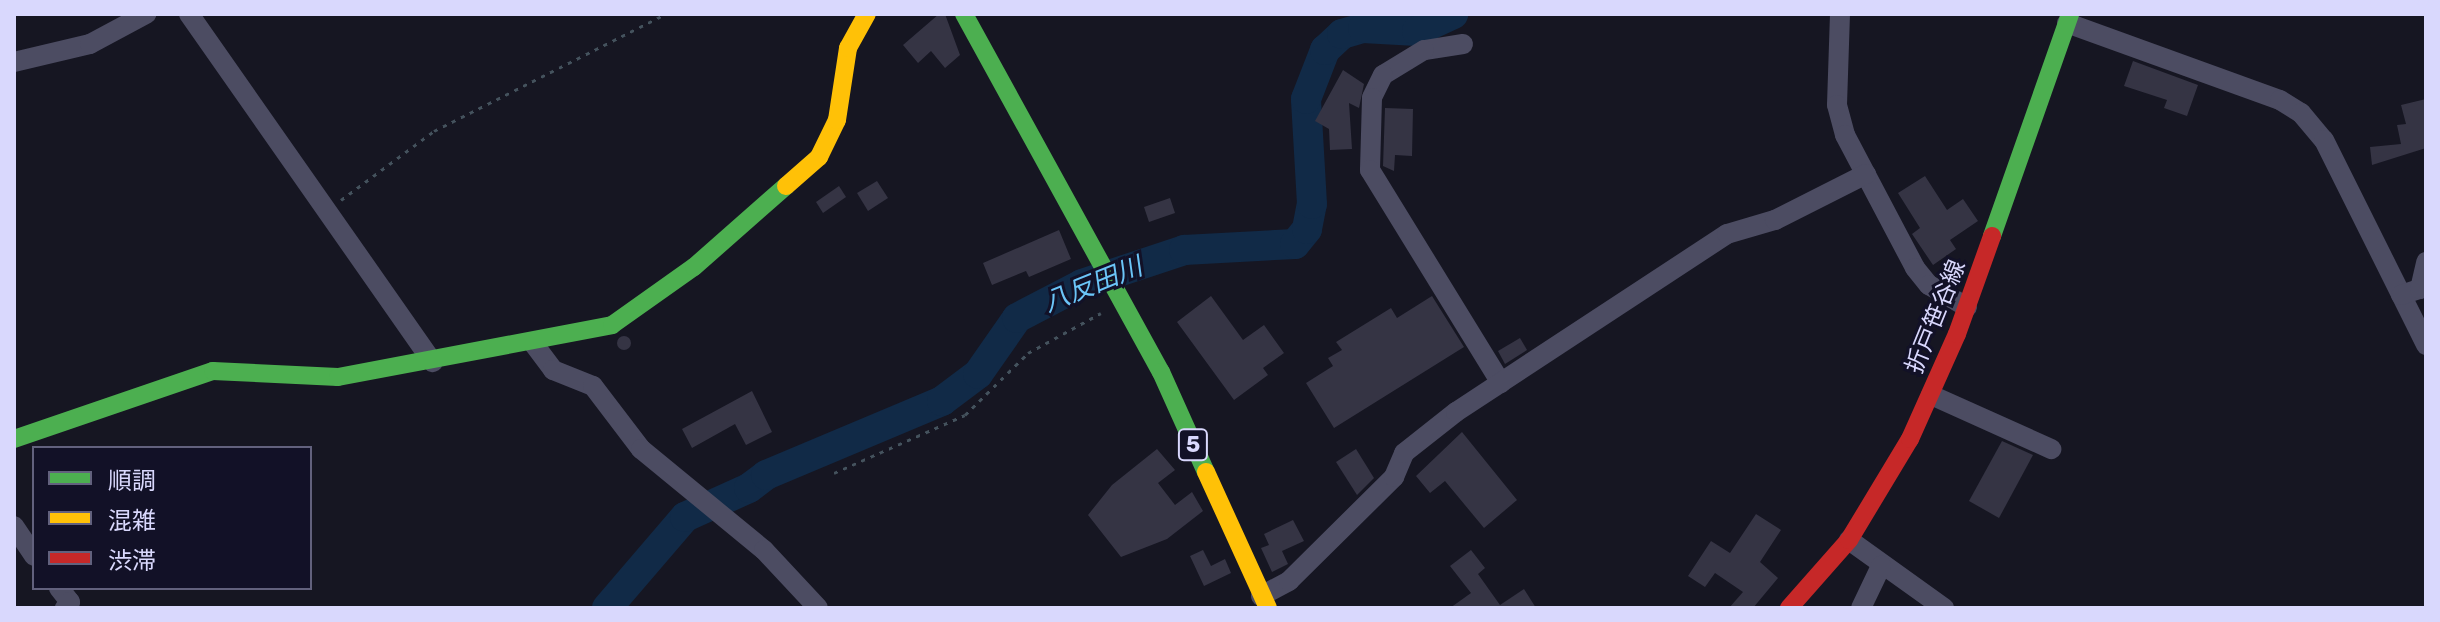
<!DOCTYPE html>
<meta charset="utf-8">
<style>
body{margin:0}
#map{position:relative;width:2440px;height:622px;overflow:hidden;background:#161622;font-family:Rubik,"Noto Sans JP",sans-serif}
div>[style]{position:absolute}
[style*='--x']{left:calc(var(--x)*1px);top:calc(var(--y)*1px);width:calc(var(--w)*1px);rotate:calc(var(--a)*1deg)}
.river>*{height:30px;margin:-15px;padding:0 15px;transform-origin:15px;border-radius:15px;background:#112a47}
.building>*{inset:0;background:#353444}
.round{border-radius:50%}
.path>*{height:3px;margin-top:-1.5px;transform-origin:0;background:repeating-linear-gradient(90deg,#44525d 0 4px,transparent 0 10px)}
.street>*{height:20px;margin:-10px;padding:0 10px;transform-origin:10px;border-radius:10px;background:#4c4c62}
.fast>*{height:18px;margin:-9px;padding:0 9px;transform-origin:9px;border-radius:9px;background:#4caf50}
.slow>*{height:18px;margin:-9px;padding:0 9px;transform-origin:9px;border-radius:9px;background:#ffc107}
.jam>*{height:18px;margin:-9px;padding:0 9px;transform-origin:9px;border-radius:9px;background:#c62828}
span{translate:-50% -50%;white-space:nowrap;text-align:center;line-height:1.15;-webkit-text-stroke:6px #121127;paint-order:stroke}
.shield-label span{padding:2px 6px;background:#121127;border:2px solid;border-radius:6px;-webkit-text-stroke-width:0}
.shield-label{font-size:22px;color:#d9d8fd;font-weight:700}
.street-label{font-size:24px;color:#d9d8fd}
.water-label{font-size:26px;color:#6bc5f8;font-style:italic}
.frame{position:absolute;inset:0;border:16px solid #d9d8fd;pointer-events:none}
.legend{position:absolute;left:32px;top:446px;width:280px;height:144px;box-sizing:border-box;background:#121127;border:2px solid #62617d;margin:0;padding:10px 14px;list-style:none;font-size:24px;color:#d9d8fd}
.legend li{display:flex;align-items:center;gap:16px;height:40px}
.legend b{width:40px;border:2px solid #62617d}
</style>
<div id="map">
<div class="river">
<div style="--x:607;--y:608;--w:120;--a:-49.4"></div>
<div style="--x:685;--y:517;--w:70;--a:-24.4"></div>
<div style="--x:749;--y:488;--w:21;--a:-37"></div>
<div style="--x:766;--y:475;--w:191;--a:-22.8"></div>
<div style="--x:942;--y:401;--w:45;--a:-36.9"></div>
<div style="--x:978;--y:374;--w:68;--a:-55.1"></div>
<div style="--x:1017;--y:318;--w:73;--a:-27.6"></div>
<div style="--x:1082;--y:284;--w:108;--a:-18.4"></div>
<div style="--x:1184;--y:250;--w:111;--a:-3.1"></div>
<div style="--x:1295;--y:244;--w:19;--a:-51"></div>
<div style="--x:1307;--y:229;--w:25;--a:-79"></div>
<div style="--x:1312;--y:204;--w:105;--a:-93.3"></div>
<div style="--x:1306;--y:99;--w:53;--a:-68.8"></div>
<div style="--x:1325;--y:50;--w:23;--a:-43"></div>
<div style="--x:1342;--y:34;--w:22;--a:-16"></div>
<div style="--x:1363;--y:28;--w:54;--a:3.2"></div>
<div style="--x:1417;--y:31;--w:40;--a:-25"></div>
</div>
<div class="building">
<div style="clip-path:polygon(939px 14px,945px 14px,960px 55px,945px 68px,931px 51px,918px 63px,903px 45px)"></div>
<div style="clip-path:polygon(2133px 61px,2198px 85px,2187px 116px,2164px 108px,2167px 100px,2124px 86px)"></div>
<div style="clip-path:polygon(1343px 70px,1364px 84px,1359px 108px,1349px 103px,1352px 149px,1330px 150px,1329px 129px,1315px 121px)"></div>
<div style="clip-path:polygon(2426px 99px,2426px 148px,2372px 165px,2370px 147px,2401px 144px,2397px 125px,2406px 124px,2401px 105px)"></div>
<div style="clip-path:polygon(1385px 108px,1413px 109px,1412px 156px,1395px 155px,1394px 171px,1383px 166px)"></div>
<div style="clip-path:polygon(1925px 176px,1947px 210px,1963px 199px,1978px 221px,1950px 240px,1956px 249px,1933px 265px,1912px 234px,1920px 228px,1898px 193px)"></div>
<div style="clip-path:polygon(877px 181px,888px 198px,868px 211px,857px 193px)"></div>
<div style="clip-path:polygon(839px 186px,846px 197px,823px 213px,816px 202px)"></div>
<div style="clip-path:polygon(1170px 198px,1175px 213px,1149px 222px,1144px 207px)"></div>
<div style="clip-path:polygon(1059px 230px,1071px 259px,1029px 277px,1026px 271px,992px 285px,983px 263px)"></div>
<div style="clip-path:polygon(1211px 296px,1243px 340px,1264px 325px,1284px 353px,1263px 368px,1268px 375px,1234px 400px,1177px 322px)"></div>
<div style="clip-path:polygon(1432px 296px,1464px 347px,1334px 428px,1306px 383px,1333px 366px,1328px 358px,1342px 350px,1336px 342px,1391px 308px,1397px 318px)"></div>
<div class="round" style="left:617px;top:336px;width:14px;height:14px"></div>
<div style="clip-path:polygon(1520px 338px,1527px 350px,1505px 364px,1498px 351px)"></div>
<div style="clip-path:polygon(752px 391px,772px 432px,746px 445px,735px 424px,692px 448px,682px 429px)"></div>
<div style="clip-path:polygon(1462px 432px,1517px 500px,1484px 528px,1445px 481px,1430px 493px,1416px 476px)"></div>
<div style="clip-path:polygon(2002px 441px,2033px 455px,1999px 518px,1969px 501px)"></div>
<div style="clip-path:polygon(1157px 449px,1175px 470px,1158px 483px,1175px 505px,1192px 492px,1203px 511px,1167px 539px,1121px 557px,1088px 515px,1112px 485px)"></div>
<div style="clip-path:polygon(1356px 449px,1374px 478px,1357px 495px,1336px 462px)"></div>
<div style="clip-path:polygon(1756px 514px,1781px 530px,1760px 562px,1778px 578px,1753px 608px,1729px 608px,1743px 592px,1715px 573px,1705px 587px,1688px 576px,1711px 541px,1730px 553px)"></div>
<div style="clip-path:polygon(1293px 520px,1304px 541px,1282px 551px,1288px 564px,1272px 572px,1261px 548px,1269px 545px,1264px 534px)"></div>
<div style="clip-path:polygon(1203px 550px,1211px 566px,1225px 559px,1231px 573px,1204px 586px,1190px 556px)"></div>
<div style="clip-path:polygon(1471px 550px,1485px 568px,1478px 574px,1500px 605px,1524px 589px,1536px 608px,1450px 608px,1471px 593px,1450px 566px)"></div>
</div>
<div class="path">
<div style="--x:341;--y:200;--w:116;--a:-36.6"></div>
<div style="--x:434;--y:131;--w:260;--a:-26.8"></div>
<div style="--x:834;--y:473;--w:143;--a:-23.9"></div>
<div style="--x:965;--y:415;--w:88;--a:-44.5"></div>
<div style="--x:1028;--y:353;--w:83;--a:-28.7"></div>
</div>
<div class="street">
<div style="--x:189;--y:14;--w:425;--a:55"></div>
<div style="--x:1840;--y:14;--w:91;--a:91.9"></div>
<div style="--x:1837;--y:105;--w:31;--a:75"></div>
<div style="--x:1845;--y:135;--w:150;--a:62.2"></div>
<div style="--x:1915;--y:268;--w:22;--a:51"></div>
<div style="--x:1929;--y:285;--w:44;--a:30.1"></div>
<div style="--x:2067;--y:23;--w:226;--a:19.9"></div>
<div style="--x:2280;--y:100;--w:25;--a:32"></div>
<div style="--x:2301;--y:113;--w:35;--a:50"></div>
<div style="--x:2324;--y:140;--w:229;--a:63.5"></div>
<div style="--x:1463;--y:44;--w:39;--a:171"></div>
<div style="--x:1424;--y:50;--w:48;--a:148.6"></div>
<div style="--x:1383;--y:75;--w:25;--a:116"></div>
<div style="--x:1372;--y:98;--w:72;--a:91.6"></div>
<div style="--x:1370;--y:170;--w:250;--a:58.4"></div>
<div style="--x:14;--y:62;--w:78;--a:-13.3"></div>
<div style="--x:90;--y:44;--w:64;--a:-28.2"></div>
<div style="--x:2401;--y:295;--w:20;--a:-18"></div>
<div style="--x:2420;--y:289;--w:28;--a:-77"></div>
<div style="--x:533;--y:343;--w:34;--a:53"></div>
<div style="--x:553;--y:370;--w:43;--a:21.8"></div>
<div style="--x:593;--y:386;--w:79;--a:52.7"></div>
<div style="--x:641;--y:449;--w:159;--a:39.4"></div>
<div style="--x:764;--y:550;--w:79;--a:47"></div>
<div style="--x:1931;--y:395;--w:132;--a:24.2"></div>
<div style="--x:14;--y:526;--w:36;--a:56"></div>
<div style="--x:1849;--y:540;--w:117;--a:35.6"></div>
<div style="--x:59;--y:588;--w:18;--a:52"></div>
<div style="--x:70;--y:602;--w:8;--a:130"></div>
<div style="--x:1261;--y:596;--w:32;--a:-28"></div>
<div style="--x:1289;--y:581;--w:148;--a:-44.7"></div>
<div style="--x:1394;--y:477;--w:26;--a:-67"></div>
<div style="--x:1404;--y:453;--w:66;--a:-38.3"></div>
<div style="--x:1456;--y:412;--w:324;--a:-33.3"></div>
<div style="--x:1727;--y:234;--w:50;--a:-16.3"></div>
<div style="--x:1775;--y:220;--w:102;--a:-26.8"></div>
<div style="--x:1861;--y:608;--w:47;--a:-64.5"></div>
</div>
<div class="fast">
<div style="--x:964;--y:14;--w:409;--a:61.2"></div>
<div style="--x:1161;--y:372;--w:110;--a:65.8"></div>
<div style="--x:1992;--y:236;--w:235;--a:-70.6"></div>
<div style="--x:14;--y:439;--w:210;--a:-18.9"></div>
<div style="--x:213;--y:371;--w:125;--a:2.7"></div>
<div style="--x:338;--y:377;--w:279;--a:-10.7"></div>
<div style="--x:612;--y:325;--w:100;--a:-35.3"></div>
<div style="--x:694;--y:267;--w:123;--a:-41.4"></div>
</div>
<div class="slow">
<div style="--x:786;--y:186;--w:44;--a:-41.3"></div>
<div style="--x:819;--y:157;--w:41;--a:-64.1"></div>
<div style="--x:837;--y:120;--w:73;--a:-81.3"></div>
<div style="--x:848;--y:48;--w:39;--a:-61"></div>
<div style="--x:1206;--y:472;--w:149;--a:65.5"></div>
</div>
<div class="jam">
<div style="--x:1789;--y:608;--w:91;--a:-48.6"></div>
<div style="--x:1849;--y:540;--w:118;--a:-58.9"></div>
<div style="--x:1910;--y:439;--w:115;--a:-65.9"></div>
<div style="--x:1957;--y:334;--w:104;--a:-70.3"></div>
</div>
<div class="shield-label">
<span style="left:1193px;top:445px">5</span>
</div>
<div class="street-label">
<span style="left:1936px;top:317px;rotate:-68deg">折戸笹谷線</span>
</div>
<div class="water-label">
<span style="left:1093px;top:285px;rotate:-22deg">八反田川</span>
</div>
<div class="frame"></div>
<ul class="legend">
<li><b style="height:10px;background:#4caf50"></b>順調</li>
<li><b style="height:10px;background:#ffc107"></b>混雑</li>
<li><b style="height:10px;background:#c62828"></b>渋滞</li>
</ul>
</div>
